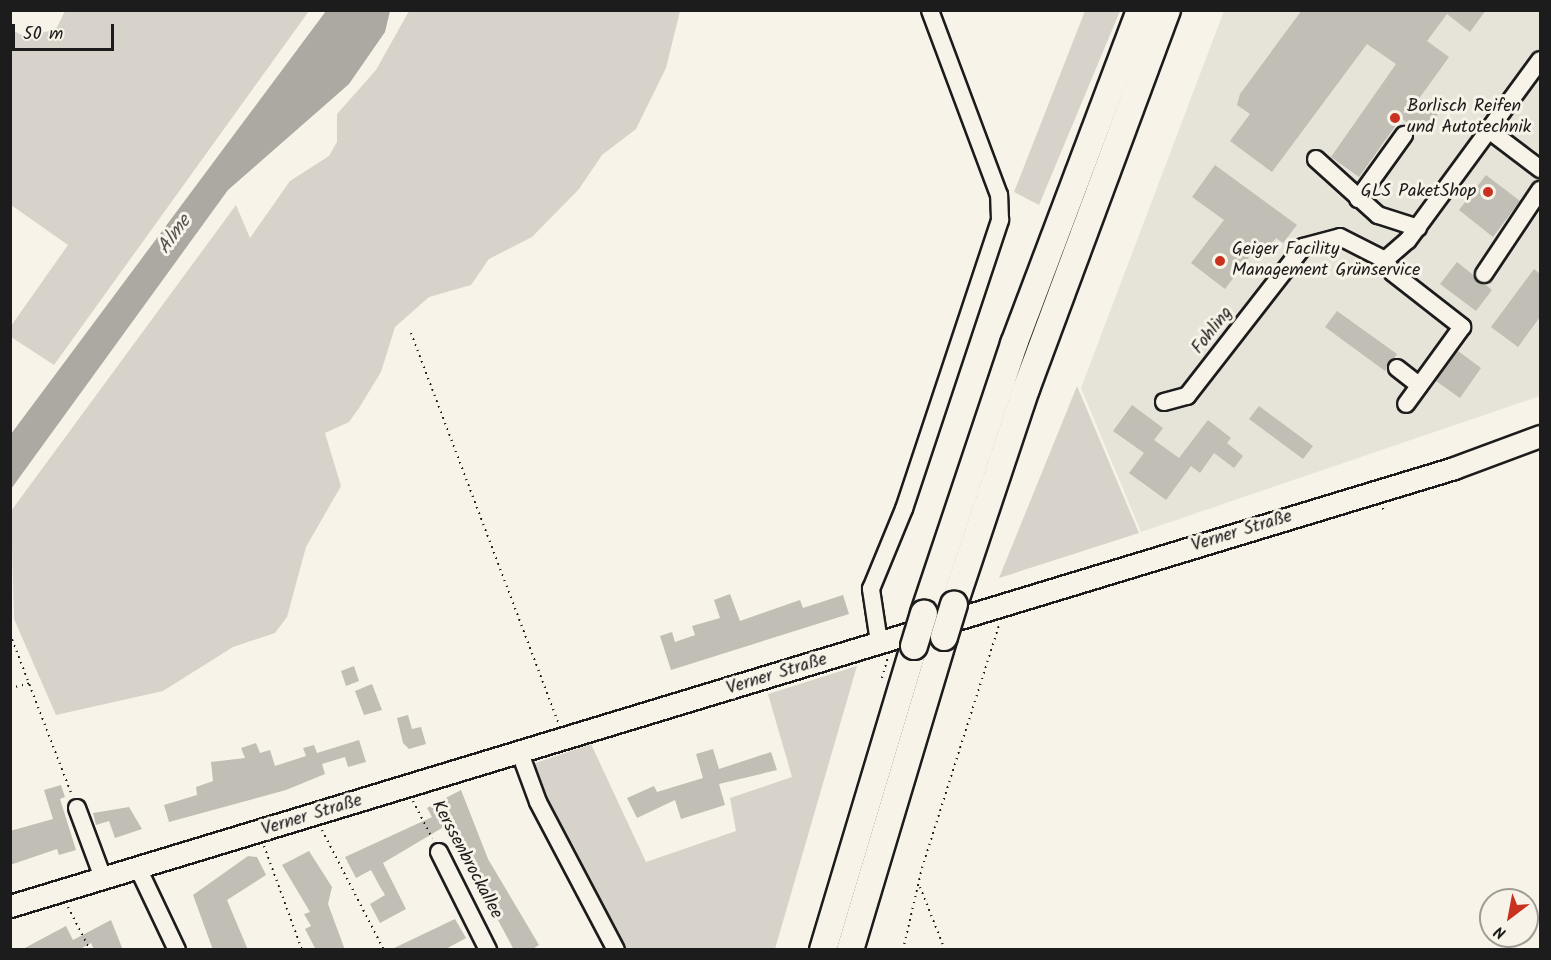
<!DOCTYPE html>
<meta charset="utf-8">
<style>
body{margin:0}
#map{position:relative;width:1551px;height:960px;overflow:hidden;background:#f7f3e8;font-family:Kalam,sans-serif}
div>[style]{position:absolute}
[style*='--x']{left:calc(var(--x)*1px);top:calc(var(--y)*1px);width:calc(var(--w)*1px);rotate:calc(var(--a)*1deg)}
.built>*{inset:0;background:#e6e3d9}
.green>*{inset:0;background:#d7d3cb}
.water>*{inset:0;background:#aca9a2}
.building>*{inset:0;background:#c0beb5}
.path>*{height:2px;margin-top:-1px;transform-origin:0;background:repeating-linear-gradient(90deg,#1c1c1c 0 1.5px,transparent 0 6px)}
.roads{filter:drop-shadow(2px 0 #1c1c1c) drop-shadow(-2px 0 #1c1c1c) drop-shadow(0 2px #1c1c1c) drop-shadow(0 -2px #1c1c1c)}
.minor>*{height:16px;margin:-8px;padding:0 8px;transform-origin:8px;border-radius:8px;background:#f7f3e8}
.major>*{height:21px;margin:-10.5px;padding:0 10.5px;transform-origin:10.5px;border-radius:10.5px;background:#f7f3e8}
.highway>*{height:26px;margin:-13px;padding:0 13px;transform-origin:13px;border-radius:13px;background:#f7f3e8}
.bridges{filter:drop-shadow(2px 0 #1c1c1c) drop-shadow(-2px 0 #1c1c1c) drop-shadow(0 2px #1c1c1c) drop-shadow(0 -2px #1c1c1c)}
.highway-bridge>*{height:26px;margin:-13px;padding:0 13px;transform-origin:13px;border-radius:13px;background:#f7f3e8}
.dots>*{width:16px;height:16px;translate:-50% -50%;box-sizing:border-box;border:3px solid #f7f3e8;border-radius:50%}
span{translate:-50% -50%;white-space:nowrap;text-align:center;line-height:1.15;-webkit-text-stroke:6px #f7f3e8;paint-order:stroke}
.poi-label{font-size:18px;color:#1c1c1c}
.left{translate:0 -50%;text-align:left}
.right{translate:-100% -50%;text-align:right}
.street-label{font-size:18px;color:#1c1c1c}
.water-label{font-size:20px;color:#565452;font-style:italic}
.frame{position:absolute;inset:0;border:12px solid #1c1c1c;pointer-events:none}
.north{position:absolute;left:1479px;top:888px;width:60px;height:60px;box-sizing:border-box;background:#f7f3e8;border:2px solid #9f9d96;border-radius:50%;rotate:212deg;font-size:16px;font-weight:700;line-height:24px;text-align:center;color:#1c1c1c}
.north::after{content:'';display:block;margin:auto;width:21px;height:27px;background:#c8321e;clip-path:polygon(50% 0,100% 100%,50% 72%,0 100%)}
.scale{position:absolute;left:12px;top:24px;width:102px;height:27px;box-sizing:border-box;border:3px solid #1c1c1c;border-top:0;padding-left:8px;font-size:18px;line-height:21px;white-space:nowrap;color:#1c1c1c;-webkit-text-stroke:4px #f7f3e8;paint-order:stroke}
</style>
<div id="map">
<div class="built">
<div style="clip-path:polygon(1224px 11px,1540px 11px,1540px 396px,1141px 532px,1081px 388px)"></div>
</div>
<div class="green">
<div style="clip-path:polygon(65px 11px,309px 11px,54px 365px,11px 337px,11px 326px,68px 245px,11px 205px,10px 29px,26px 37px,56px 29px)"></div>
<div style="clip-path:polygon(409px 11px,680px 11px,666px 68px,636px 129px,602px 155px,579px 189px,532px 237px,489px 259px,471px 285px,429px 297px,395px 327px,381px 372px,359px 408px,349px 422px,325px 433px,341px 486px,306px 547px,287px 617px,275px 633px,233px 647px,163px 691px,56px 715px,14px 619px,11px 511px,236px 205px,250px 238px,290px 181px,329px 156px,337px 142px,337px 114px,376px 70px)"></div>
<div style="clip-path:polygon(1085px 11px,1120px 11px,1039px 205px,1014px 192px)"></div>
<div style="clip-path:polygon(1077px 386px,1139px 533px,999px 578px)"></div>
<div style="clip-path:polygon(857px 666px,775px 949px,622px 949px,535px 788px,530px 765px,591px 744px,646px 862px,736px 831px,730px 798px,792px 777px,768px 694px)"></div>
</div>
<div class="water">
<div style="clip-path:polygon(326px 11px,390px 11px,385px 32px,349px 84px,228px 190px,11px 489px,11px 434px)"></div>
</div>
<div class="building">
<div style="clip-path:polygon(1302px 10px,1486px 10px,1470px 32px,1447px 14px,1427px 41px,1449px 57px,1418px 100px,1438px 115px,1417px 130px,1401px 118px,1359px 177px,1331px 157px,1396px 64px,1367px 44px,1272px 172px,1230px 141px,1250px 114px,1237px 105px,1240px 94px)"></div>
<div style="clip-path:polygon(1215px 165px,1297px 225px,1283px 243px,1276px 238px,1266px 251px,1258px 245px,1225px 289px,1191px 263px,1224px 220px,1192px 197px)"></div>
<div style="clip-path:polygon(1486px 175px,1520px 201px,1493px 237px,1459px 210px)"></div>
<div style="clip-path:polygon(1457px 262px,1492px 290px,1476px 311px,1440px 284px)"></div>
<div style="clip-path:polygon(1534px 269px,1540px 274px,1540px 317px,1518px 347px,1491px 327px)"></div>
<div style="clip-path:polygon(1337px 311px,1397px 354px,1385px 371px,1325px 327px)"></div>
<div style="clip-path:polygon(1458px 351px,1481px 368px,1460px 398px,1436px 381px)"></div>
<div style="clip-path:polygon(1132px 405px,1163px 428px,1154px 440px,1179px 458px,1208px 420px,1231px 438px,1227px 443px,1243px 456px,1234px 468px,1214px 453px,1200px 473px,1191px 466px,1166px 500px,1129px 473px,1144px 453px,1113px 431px)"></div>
<div style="clip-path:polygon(1259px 406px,1313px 446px,1303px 459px,1249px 419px)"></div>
<div style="clip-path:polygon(730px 594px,740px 621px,800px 600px,803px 608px,843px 595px,849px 614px,671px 670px,660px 636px,672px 632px,675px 642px,695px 635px,692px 626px,720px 618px,714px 600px)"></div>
<div style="clip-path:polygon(354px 666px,359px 681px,346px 686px,341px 671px)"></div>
<div style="clip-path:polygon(372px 684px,382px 710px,364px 715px,355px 691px)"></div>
<div style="clip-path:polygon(408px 715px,412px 729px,421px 727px,426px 744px,409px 749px,403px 743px,397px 718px)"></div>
<div style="clip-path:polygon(359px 740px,366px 762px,348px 767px,345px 757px,322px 764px,325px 774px,286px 790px,169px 822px,164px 805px,197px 795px,196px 787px,213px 781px,211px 762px,245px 758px,241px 748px,256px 743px,260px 753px,270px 750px,275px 766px,306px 756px,303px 748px,314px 745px,317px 753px)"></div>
<div style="clip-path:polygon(713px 749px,719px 769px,771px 752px,777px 770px,719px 784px,725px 805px,681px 819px,675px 800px,637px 818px,627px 798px,654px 786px,657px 792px,703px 778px,696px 754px)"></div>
<div style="clip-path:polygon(61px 785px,65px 797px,60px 799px,76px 850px,59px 855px,57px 849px,10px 865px,10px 831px,53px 819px,44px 790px)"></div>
<div style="clip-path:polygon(461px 790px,488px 859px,539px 945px,531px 950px,514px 950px,447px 825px,383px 863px,406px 909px,380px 923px,370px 904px,385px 895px,379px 885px,371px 870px,356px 878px,345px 857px,432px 817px,427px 808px)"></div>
<div style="clip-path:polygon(129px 807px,142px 829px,115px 838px,109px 821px,96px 825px,93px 813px)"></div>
<div style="clip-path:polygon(309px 851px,332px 887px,328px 904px,345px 950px,316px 950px,305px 929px,311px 926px,304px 914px,310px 912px,282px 865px)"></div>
<div style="clip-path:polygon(248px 856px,257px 857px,266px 875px,227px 900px,248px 950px,213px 950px,193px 895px)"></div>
<div style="clip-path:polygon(455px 919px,466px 938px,444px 950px,390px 950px)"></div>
<div style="clip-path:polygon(111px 920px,123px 950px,94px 950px,91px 943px,78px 950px,21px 950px,66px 926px,73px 940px)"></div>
</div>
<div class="path">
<div style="--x:411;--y:333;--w:416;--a:69.3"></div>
<div style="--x:1383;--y:508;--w:6;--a:81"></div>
<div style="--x:10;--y:634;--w:170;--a:69"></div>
<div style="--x:882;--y:678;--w:22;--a:-74"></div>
<div style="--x:10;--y:688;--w:22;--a:-13"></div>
<div style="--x:413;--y:801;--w:42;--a:62.8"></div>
<div style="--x:322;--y:830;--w:135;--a:62.7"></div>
<div style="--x:264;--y:846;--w:111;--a:69.9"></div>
<div style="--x:920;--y:887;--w:68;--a:68.4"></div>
<div style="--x:68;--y:907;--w:48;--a:62.9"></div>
<div style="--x:903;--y:950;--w:84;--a:-77"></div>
<div style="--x:922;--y:868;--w:255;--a:-72.4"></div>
</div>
<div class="roads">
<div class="minor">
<div style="--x:1490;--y:131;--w:63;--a:37.2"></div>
<div style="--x:1316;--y:159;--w:84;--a:42.1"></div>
<div style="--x:1378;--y:215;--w:42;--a:18"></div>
<div style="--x:1358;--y:199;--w:79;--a:-54.3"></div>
<div style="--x:1385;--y:260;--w:15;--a:58"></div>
<div style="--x:1393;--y:273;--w:88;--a:38"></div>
<div style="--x:1462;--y:327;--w:95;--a:126"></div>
<div style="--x:1484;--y:274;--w:101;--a:-56.3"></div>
<div style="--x:1397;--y:368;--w:28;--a:38"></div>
<div style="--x:1164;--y:402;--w:24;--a:-15"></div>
<div style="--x:1187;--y:396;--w:189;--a:-52.1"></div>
<div style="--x:1303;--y:247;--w:38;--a:-15"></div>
<div style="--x:1340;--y:237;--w:51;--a:27.1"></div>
<div style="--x:1385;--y:260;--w:30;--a:-41"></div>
<div style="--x:1408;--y:240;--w:223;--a:-53.7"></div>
<div style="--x:879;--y:642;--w:54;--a:-98.6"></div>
<div style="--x:871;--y:589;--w:87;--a:-67.6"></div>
<div style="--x:904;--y:509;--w:305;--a:-71.6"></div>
<div style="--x:1000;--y:220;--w:25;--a:-92"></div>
<div style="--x:999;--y:195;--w:197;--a:-110.5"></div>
<div style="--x:520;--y:753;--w:52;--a:69.8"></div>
<div style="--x:538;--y:802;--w:167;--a:62.2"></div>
<div style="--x:77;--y:808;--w:75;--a:69.6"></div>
<div style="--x:439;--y:852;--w:110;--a:63.4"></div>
<div style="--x:138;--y:868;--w:91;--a:64.6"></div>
</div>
<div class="major">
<div style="--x:10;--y:906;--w:1509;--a:-16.87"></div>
<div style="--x:1454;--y:468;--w:92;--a:-20.4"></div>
</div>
<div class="highway">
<div style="--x:954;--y:604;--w:227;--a:-71.5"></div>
<div style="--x:1026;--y:389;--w:404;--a:-69.6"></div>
<div style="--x:924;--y:613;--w:284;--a:-71.5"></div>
<div style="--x:1014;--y:344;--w:357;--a:-69.3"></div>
<div style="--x:823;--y:950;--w:317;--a:-73.3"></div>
<div style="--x:850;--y:950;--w:327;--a:-73.3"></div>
</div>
</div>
<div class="bridges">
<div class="highway-bridge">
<div style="--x:944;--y:637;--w:34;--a:-73"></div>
<div style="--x:914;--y:646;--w:34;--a:-73"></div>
</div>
</div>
<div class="dots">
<div style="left:1395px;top:118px;background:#c8321e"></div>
<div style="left:1488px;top:192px;background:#c8321e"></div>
<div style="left:1220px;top:261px;background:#c8321e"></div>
</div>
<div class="poi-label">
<span class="left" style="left:1407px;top:118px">Borlisch Reifen<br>und Autotechnik</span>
<span class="right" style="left:1476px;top:192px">GLS PaketShop</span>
<span class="left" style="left:1232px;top:261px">Geiger Facility<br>Management Grünservice</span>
</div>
<div class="street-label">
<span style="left:1213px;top:331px;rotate:-52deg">Fohling</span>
<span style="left:1242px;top:532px;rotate:-17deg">Verner Straße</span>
<span style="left:777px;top:675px;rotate:-17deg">Verner Straße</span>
<span style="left:312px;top:816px;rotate:-17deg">Verner Straße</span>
<span style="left:466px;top:860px;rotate:62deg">Kerssenbrockallee</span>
</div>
<div class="water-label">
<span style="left:175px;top:235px;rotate:-54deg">Alme</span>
</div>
<div class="frame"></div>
<div class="north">N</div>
<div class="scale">50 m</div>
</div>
